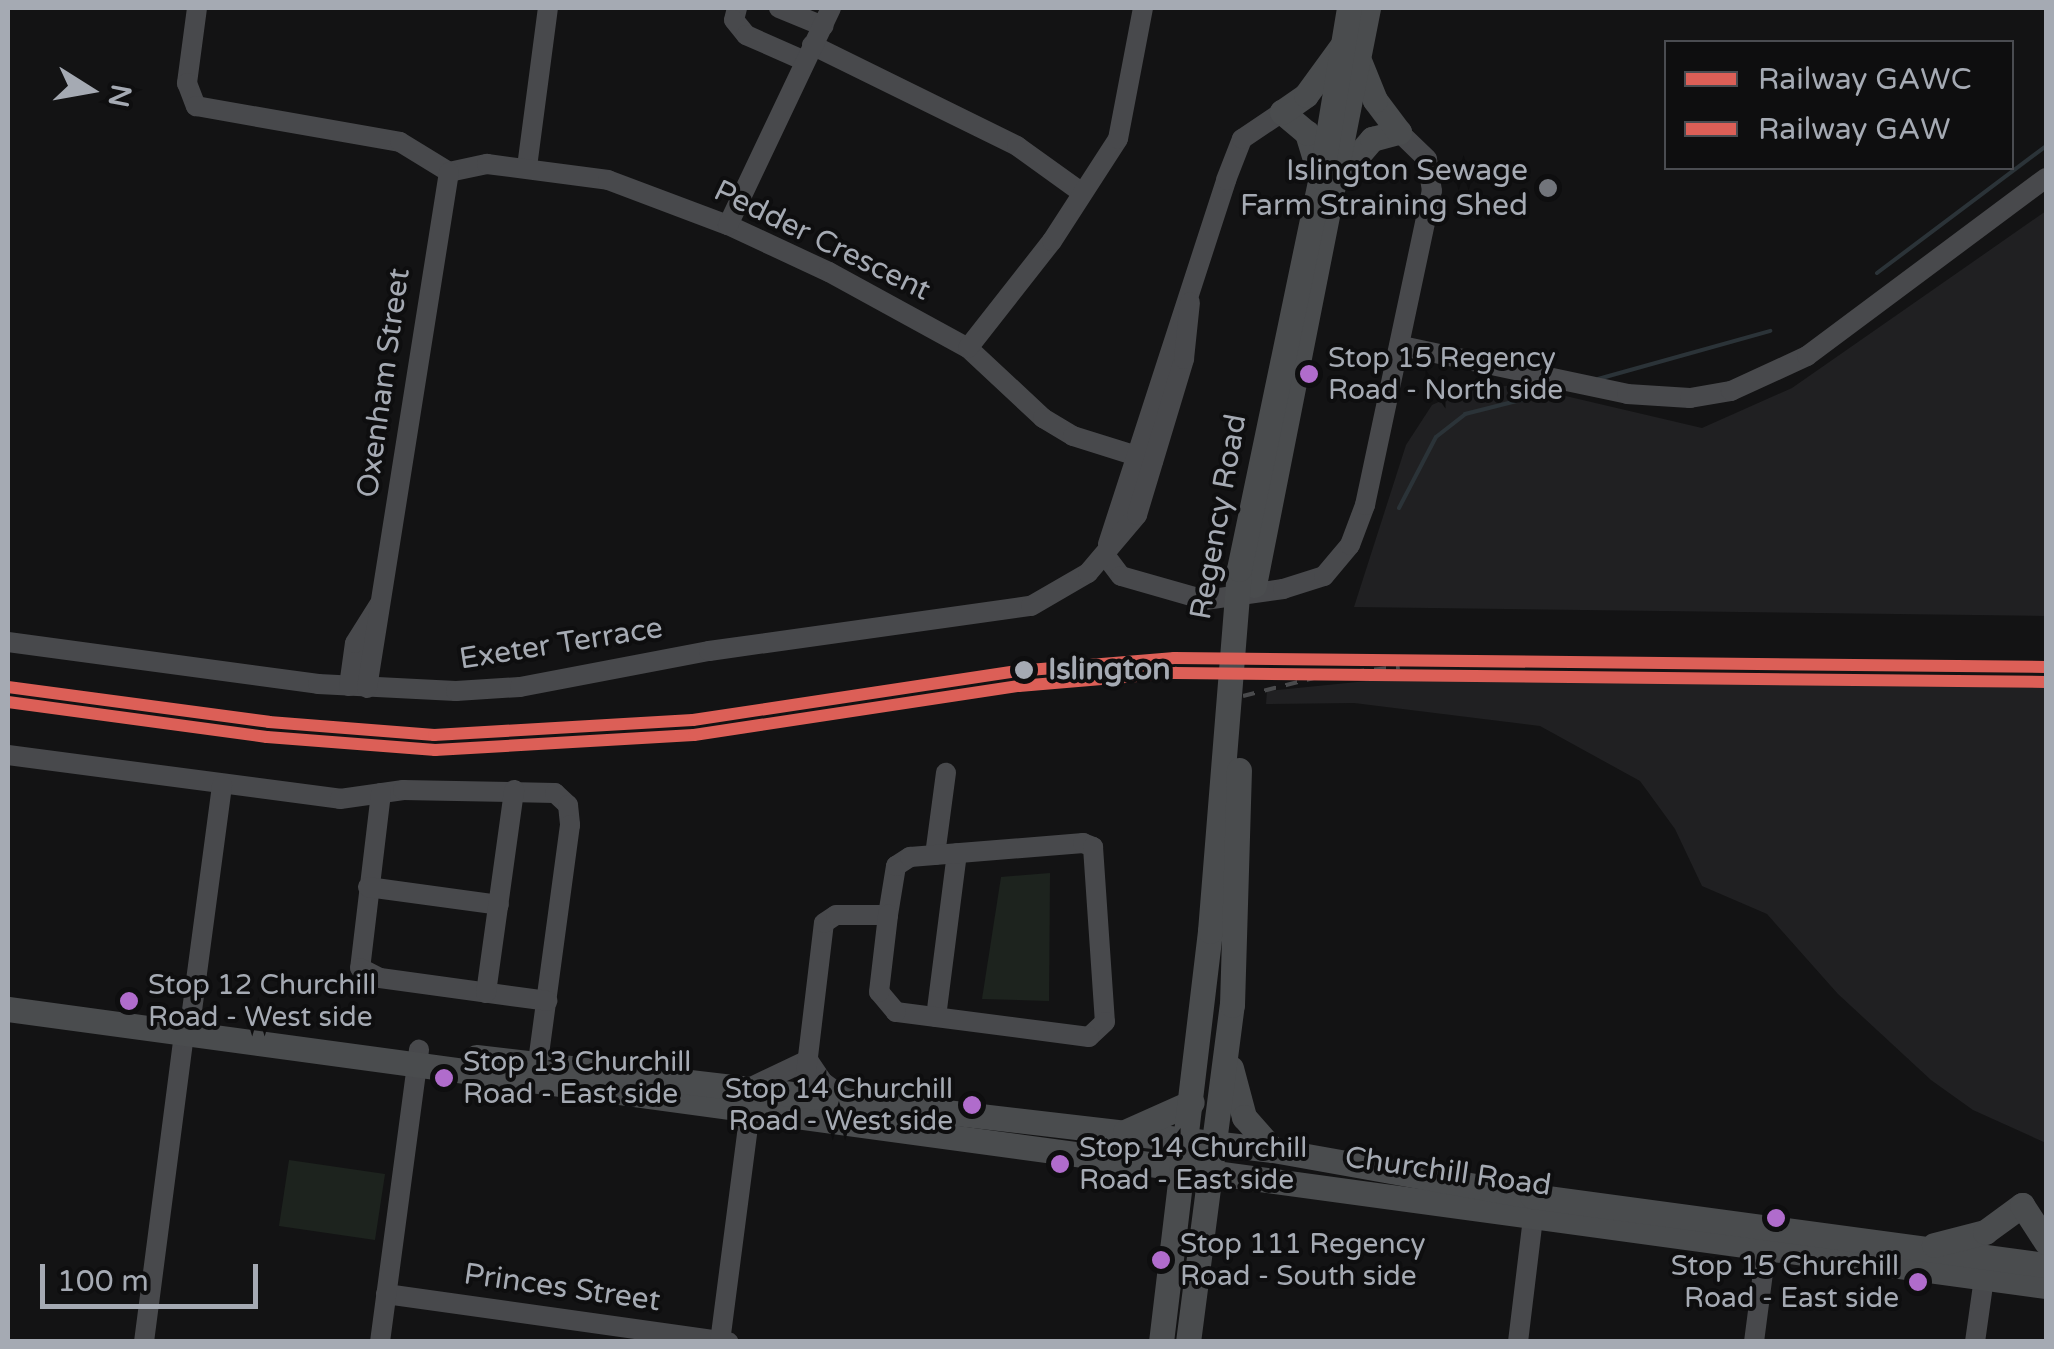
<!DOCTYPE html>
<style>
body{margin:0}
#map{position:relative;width:2054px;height:1349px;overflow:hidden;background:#131314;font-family:"Varela Round",sans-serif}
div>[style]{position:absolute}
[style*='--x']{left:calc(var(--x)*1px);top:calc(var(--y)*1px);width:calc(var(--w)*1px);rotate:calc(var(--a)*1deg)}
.built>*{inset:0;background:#202022}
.green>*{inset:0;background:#1d231e}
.stream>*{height:4px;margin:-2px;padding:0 2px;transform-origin:2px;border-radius:2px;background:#2b3338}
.minor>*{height:20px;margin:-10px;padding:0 10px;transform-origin:10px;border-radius:10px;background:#48494c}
.major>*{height:25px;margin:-12.5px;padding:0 12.5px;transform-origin:12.5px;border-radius:12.5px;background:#4a4c4e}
.rail>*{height:4px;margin-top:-2px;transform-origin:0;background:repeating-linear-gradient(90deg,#494a4c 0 12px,transparent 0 22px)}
.rail-1>*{height:12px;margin:-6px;padding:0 6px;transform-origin:6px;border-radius:6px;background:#dc5f57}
.rail-2>*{height:12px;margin:-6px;padding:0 6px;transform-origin:6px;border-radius:6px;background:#dc5f57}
.dots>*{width:28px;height:28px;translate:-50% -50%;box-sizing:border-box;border:5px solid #0e0e0f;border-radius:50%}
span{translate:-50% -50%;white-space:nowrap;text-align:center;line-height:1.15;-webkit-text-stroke:8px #0e0e0f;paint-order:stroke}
.bus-label{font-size:28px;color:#a5aab3}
.left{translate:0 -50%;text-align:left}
.right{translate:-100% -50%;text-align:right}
.poi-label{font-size:30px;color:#a5aab3}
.street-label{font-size:30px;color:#a5aab3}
.stop-label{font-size:30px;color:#a5aab3;font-weight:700}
.frame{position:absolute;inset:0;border:10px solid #a5aab3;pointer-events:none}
.legend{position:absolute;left:1664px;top:40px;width:350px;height:130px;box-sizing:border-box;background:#0e0e0f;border:2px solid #4a4c51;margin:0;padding:12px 18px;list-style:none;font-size:30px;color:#a5aab3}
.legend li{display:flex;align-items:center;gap:20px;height:50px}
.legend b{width:50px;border:2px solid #4a4c51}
.north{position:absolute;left:40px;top:40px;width:100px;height:100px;-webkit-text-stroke:8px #0e0e0f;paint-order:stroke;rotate:101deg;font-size:28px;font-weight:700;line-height:40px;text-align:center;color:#a5aab3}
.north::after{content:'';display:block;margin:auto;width:35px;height:45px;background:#a5aab3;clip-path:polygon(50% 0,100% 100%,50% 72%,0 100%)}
.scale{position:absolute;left:40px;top:1264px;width:218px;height:45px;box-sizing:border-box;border:5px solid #a5aab3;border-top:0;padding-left:12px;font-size:30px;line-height:35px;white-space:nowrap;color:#a5aab3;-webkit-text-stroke:8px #0e0e0f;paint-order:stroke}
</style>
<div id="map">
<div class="built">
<div style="clip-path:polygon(2046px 211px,2046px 616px,1354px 607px,1406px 445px,1432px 405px,1467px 389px,1519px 385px,1702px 428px,1792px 388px)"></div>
<div style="clip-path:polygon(1387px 679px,2046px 688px,2046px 1143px,1973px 1110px,1931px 1080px,1838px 994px,1767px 914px,1702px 886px,1675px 829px,1640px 781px,1540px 726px,1354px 703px,1266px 704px,1267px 691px)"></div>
</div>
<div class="green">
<div style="clip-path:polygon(1050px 873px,1049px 1001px,982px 999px,1001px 877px)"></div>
<div style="clip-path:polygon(289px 1160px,385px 1174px,375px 1240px,279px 1226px)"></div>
</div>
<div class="stream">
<div style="--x:1877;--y:273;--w:211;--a:-36.9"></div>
<div style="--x:1598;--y:379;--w:179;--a:-15.6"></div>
<div style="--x:1399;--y:508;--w:80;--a:-62.5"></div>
<div style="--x:1436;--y:437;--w:37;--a:-38"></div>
<div style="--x:1465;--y:414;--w:98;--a:-14.2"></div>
</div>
<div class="minor">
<div style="--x:197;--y:8;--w:76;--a:97.6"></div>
<div style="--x:187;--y:83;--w:25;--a:69"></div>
<div style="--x:196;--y:106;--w:207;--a:10"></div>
<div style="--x:400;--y:142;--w:57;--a:31.5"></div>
<div style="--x:737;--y:8;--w:12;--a:104"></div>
<div style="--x:734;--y:20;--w:19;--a:51"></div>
<div style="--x:746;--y:35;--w:64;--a:23.8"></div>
<div style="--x:779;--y:8;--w:48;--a:22.2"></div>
<div style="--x:812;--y:45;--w:229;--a:26.2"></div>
<div style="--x:1017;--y:146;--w:79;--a:35.7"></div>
<div style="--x:527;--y:167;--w:160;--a:-82.5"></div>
<div style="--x:449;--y:172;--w:39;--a:-12"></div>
<div style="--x:487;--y:164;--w:122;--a:7.5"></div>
<div style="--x:608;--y:180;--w:128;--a:20.6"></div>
<div style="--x:728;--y:225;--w:111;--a:25"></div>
<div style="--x:829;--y:272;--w:158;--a:28.7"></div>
<div style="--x:968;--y:348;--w:103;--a:43"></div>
<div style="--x:1043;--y:418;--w:35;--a:31"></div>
<div style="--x:1073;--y:436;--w:84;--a:17.4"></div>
<div style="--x:728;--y:225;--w:240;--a:-64.6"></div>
<div style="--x:1402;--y:346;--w:230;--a:12"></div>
<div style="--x:1627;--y:394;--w:63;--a:3.6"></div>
<div style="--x:1690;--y:398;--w:42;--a:-9.7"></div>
<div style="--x:1731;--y:391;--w:84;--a:-24.7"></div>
<div style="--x:1807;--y:356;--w:298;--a:-36.7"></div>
<div style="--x:968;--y:348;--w:136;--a:-51.9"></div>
<div style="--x:1052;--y:241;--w:121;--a:-57.1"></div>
<div style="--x:1118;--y:139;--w:133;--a:-79.2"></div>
<div style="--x:1108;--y:544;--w:383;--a:-72"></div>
<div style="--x:1226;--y:180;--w:44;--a:-68.7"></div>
<div style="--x:1242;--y:139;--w:48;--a:-34"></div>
<div style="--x:1105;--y:555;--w:26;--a:53"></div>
<div style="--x:1121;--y:576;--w:87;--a:15.9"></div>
<div style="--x:1205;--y:600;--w:79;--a:-8"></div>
<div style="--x:1283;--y:589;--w:43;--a:-17.6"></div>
<div style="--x:1324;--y:576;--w:40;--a:-50"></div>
<div style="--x:1350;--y:545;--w:43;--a:-69.4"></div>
<div style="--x:1365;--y:505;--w:321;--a:-78"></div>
<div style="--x:1432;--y:191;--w:32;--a:-99"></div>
<div style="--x:1427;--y:159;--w:39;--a:-136"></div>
<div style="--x:8;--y:642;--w:313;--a:7.7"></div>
<div style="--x:318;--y:684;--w:138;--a:2.9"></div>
<div style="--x:456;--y:691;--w:64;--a:-3.6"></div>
<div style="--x:520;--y:687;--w:192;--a:-10.8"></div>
<div style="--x:709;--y:651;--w:325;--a:-8"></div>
<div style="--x:1031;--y:606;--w:66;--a:-30.1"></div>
<div style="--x:1088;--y:573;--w:76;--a:-49.8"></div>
<div style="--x:1137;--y:515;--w:163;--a:-73.2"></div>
<div style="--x:1184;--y:359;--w:57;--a:-84"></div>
<div style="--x:349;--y:686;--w:43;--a:-82.1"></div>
<div style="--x:355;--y:643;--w:45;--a:-57.7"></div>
<div style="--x:367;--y:688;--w:522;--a:-80.97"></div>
<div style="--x:8;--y:755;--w:335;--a:7.5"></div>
<div style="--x:340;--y:799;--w:64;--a:-8.1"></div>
<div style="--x:403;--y:790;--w:152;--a:1.1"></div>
<div style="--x:555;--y:793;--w:18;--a:43"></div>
<div style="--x:568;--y:805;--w:20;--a:84"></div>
<div style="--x:570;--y:825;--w:253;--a:97.7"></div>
<div style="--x:381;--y:793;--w:176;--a:96.8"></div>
<div style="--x:360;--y:968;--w:22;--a:27"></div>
<div style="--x:380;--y:978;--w:169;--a:7.8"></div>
<div style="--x:935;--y:855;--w:83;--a:-82.4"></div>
<div style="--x:368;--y:887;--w:132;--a:7.8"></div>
<div style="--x:486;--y:993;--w:205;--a:-82.1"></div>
<div style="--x:936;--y:1017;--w:165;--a:-82.7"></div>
<div style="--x:191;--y:1018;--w:235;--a:-82.4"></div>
<div style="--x:747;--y:1089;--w:68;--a:-25.4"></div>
<div style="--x:808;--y:1060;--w:27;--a:56"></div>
<div style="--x:823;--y:1082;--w:31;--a:36"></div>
<div style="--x:802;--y:1107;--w:185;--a:-83.2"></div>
<div style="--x:824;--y:923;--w:14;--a:-34"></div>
<div style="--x:836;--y:915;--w:52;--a:0"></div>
<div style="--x:888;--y:915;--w:50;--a:-80.7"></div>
<div style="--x:896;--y:866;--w:17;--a:-33"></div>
<div style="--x:910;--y:857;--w:174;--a:-4.6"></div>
<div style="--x:1083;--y:843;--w:11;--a:22"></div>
<div style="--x:1093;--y:847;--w:175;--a:86.1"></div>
<div style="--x:1105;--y:1022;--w:22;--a:137"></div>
<div style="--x:1089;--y:1037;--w:195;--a:-172.6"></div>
<div style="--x:896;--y:1012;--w:26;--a:-130"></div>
<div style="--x:879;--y:992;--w:78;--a:-83.3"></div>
<div style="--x:386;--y:1294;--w:346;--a:8"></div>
<div style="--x:144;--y:1342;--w:313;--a:-82.6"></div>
<div style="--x:380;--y:1342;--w:295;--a:-82.4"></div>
<div style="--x:720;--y:1342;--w:232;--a:-82.6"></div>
<div style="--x:1518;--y:1342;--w:125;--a:-83.1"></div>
<div style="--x:1754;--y:1342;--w:109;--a:-82.6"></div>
<div style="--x:1975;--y:1342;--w:65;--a:-82"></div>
</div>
<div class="major">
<div style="--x:1318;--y:169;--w:38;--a:-107"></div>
<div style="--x:1307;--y:133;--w:33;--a:-140"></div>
<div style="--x:1282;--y:112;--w:29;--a:-35"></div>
<div style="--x:1306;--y:95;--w:59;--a:-53.9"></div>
<div style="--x:1341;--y:175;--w:48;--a:-49.3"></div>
<div style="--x:1372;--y:139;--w:28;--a:-15"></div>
<div style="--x:1399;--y:132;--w:40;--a:-127"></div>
<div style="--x:1375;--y:100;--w:40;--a:-112"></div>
<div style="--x:1254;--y:585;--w:588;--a:-78.82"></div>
<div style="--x:8;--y:1009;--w:2057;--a:7.74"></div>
<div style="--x:476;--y:1057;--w:802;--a:6.66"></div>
<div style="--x:1273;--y:1150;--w:263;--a:10.1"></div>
<div style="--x:1532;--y:1196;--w:519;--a:7.65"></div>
<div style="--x:1231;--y:1068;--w:51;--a:75.1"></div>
<div style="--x:1244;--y:1117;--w:44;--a:48.7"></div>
<div style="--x:1125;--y:1132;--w:73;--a:-24.1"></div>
<div style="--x:1934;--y:1245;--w:53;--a:-14.3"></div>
<div style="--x:1985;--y:1232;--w:46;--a:-36.1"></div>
<div style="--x:2022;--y:1205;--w:44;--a:57"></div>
<div style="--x:1161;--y:1342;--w:414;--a:-83.2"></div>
<div style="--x:1210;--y:931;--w:363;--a:-85.4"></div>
<div style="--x:1239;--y:569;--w:400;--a:-78.2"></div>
<div style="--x:1321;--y:177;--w:171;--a:-80.6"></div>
<div style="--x:1188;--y:1342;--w:340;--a:-82.6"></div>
<div style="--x:1232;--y:1005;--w:235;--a:-88.3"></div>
</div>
<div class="rail">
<div style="--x:1243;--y:696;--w:90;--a:-14.2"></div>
<div style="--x:1330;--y:674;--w:70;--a:-5.7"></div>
</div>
<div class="rail-1">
<div style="--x:8;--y:687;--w:263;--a:7.6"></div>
<div style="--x:269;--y:722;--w:166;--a:4.5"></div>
<div style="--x:434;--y:735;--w:259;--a:-3.3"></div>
<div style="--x:693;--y:720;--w:328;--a:-8.6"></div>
<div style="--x:1017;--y:671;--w:158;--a:-4.7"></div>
<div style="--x:1174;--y:658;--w:872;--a:0.59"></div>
</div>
<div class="rail-2">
<div style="--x:8;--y:702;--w:261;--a:7.7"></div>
<div style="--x:267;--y:737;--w:169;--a:4.4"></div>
<div style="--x:435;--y:750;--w:259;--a:-3.3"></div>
<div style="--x:694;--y:735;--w:329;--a:-8.6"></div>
<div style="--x:1019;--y:686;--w:157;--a:-4.8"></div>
<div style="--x:1175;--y:673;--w:871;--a:0.59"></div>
</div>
<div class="dots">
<div style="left:1548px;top:188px;background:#72757b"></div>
<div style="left:1309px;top:374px;background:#b06ccc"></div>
<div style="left:1024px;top:670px;background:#a5aab3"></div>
<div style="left:129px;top:1001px;background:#b06ccc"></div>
<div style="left:444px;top:1078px;background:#b06ccc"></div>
<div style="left:972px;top:1105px;background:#b06ccc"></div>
<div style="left:1060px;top:1164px;background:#b06ccc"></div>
<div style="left:1776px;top:1218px;background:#b06ccc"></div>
<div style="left:1161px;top:1260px;background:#b06ccc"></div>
<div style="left:1918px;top:1282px;background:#b06ccc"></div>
</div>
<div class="bus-label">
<span class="left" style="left:1328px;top:374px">Stop 15 Regency<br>Road - North side</span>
<span class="left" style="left:148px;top:1001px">Stop 12 Churchill<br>Road - West side</span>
<span class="left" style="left:463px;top:1078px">Stop 13 Churchill<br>Road - East side</span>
<span class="right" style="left:953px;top:1105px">Stop 14 Churchill<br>Road - West side</span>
<span class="left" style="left:1079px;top:1164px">Stop 14 Churchill<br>Road - East side</span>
<span class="left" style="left:1180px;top:1260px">Stop 111 Regency<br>Road - South side</span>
<span class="right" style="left:1899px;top:1282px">Stop 15 Churchill<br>Road - East side</span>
</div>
<div class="poi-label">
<span class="right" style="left:1528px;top:188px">Islington Sewage<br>Farm Straining Shed</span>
</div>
<div class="street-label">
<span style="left:822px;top:241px;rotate:26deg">Pedder Crescent</span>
<span style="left:384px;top:383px;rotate:-82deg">Oxenham Street</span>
<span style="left:1219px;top:517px;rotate:-80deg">Regency Road</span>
<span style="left:561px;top:644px;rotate:-9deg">Exeter Terrace</span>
<span style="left:1448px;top:1172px;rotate:8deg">Churchill Road</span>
<span style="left:562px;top:1288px;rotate:8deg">Princes Street</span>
</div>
<div class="stop-label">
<span class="left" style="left:1048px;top:670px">Islington</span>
</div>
<div class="frame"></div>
<ul class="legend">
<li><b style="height:12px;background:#dc5f57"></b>Railway GAWC</li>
<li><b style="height:12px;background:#dc5f57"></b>Railway GAW</li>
</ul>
<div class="north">N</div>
<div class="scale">100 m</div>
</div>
